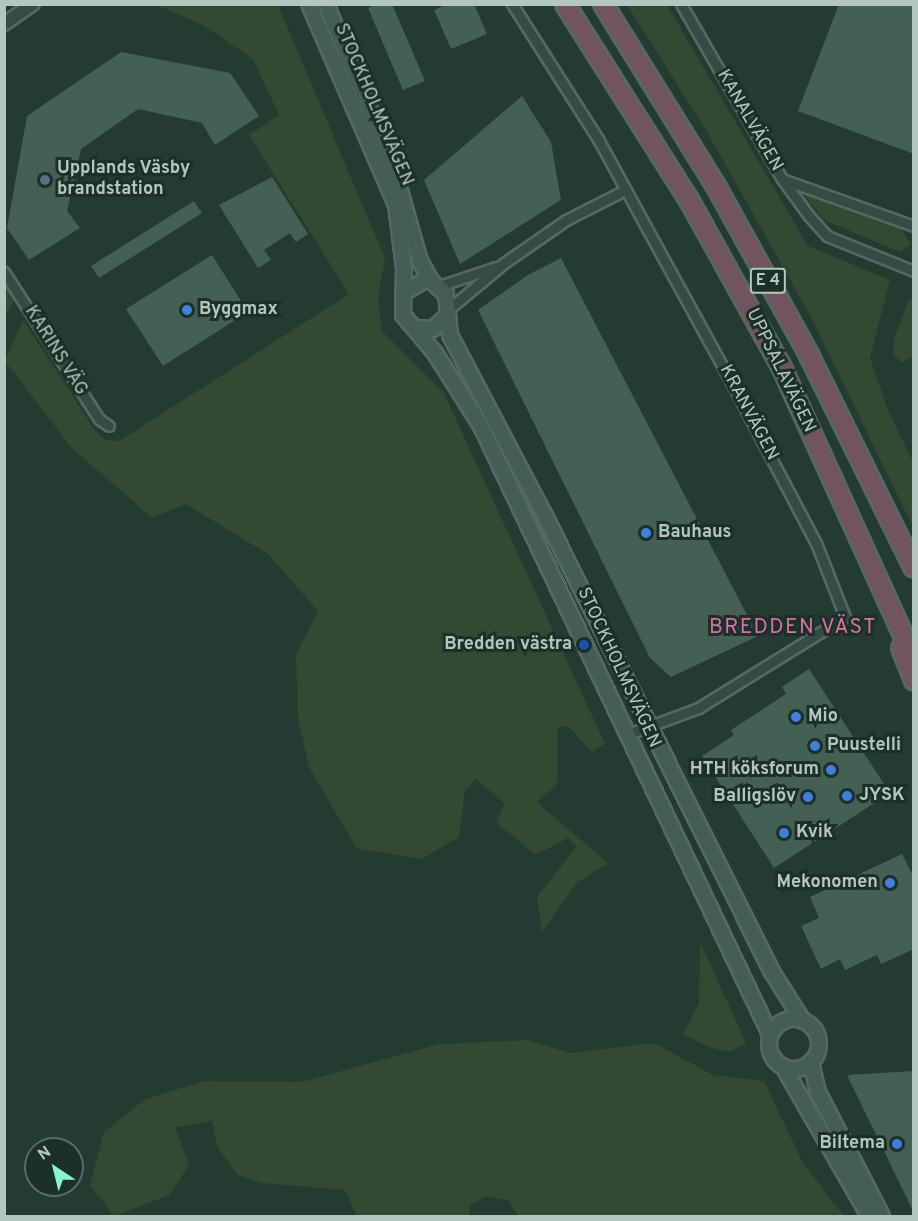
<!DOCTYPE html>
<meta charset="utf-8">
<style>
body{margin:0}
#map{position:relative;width:918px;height:1221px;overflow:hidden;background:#233b31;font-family:Overpass,sans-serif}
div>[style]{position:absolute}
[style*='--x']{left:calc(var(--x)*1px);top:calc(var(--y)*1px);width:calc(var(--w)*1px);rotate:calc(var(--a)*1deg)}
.green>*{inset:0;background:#334931}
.building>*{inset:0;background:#446055}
.roads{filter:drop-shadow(2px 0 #556961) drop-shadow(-2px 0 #556961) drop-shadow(0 2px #556961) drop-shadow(0 -2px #556961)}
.minor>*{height:9px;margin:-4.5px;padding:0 4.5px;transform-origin:4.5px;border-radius:4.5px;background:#364b43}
.tertiary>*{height:12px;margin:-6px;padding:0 6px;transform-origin:6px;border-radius:6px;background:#364b43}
.secondary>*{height:14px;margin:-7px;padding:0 7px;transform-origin:7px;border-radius:7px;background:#455e55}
.secondary>.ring{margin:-7px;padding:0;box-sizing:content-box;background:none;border:14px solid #455e55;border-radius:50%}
.motorway>*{height:18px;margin:-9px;padding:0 9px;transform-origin:9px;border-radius:9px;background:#71545f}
.dots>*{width:16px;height:16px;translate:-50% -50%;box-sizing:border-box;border:3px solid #1c3028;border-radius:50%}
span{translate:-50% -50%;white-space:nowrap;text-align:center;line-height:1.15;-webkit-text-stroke:6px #1c3028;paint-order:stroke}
.shield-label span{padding:2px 4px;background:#1c3028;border:2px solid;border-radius:4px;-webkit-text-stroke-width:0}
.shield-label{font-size:16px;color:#b2c7bf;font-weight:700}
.street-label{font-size:18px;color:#b2c7bf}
.poi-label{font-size:18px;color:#b2c7bf;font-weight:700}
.left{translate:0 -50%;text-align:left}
.right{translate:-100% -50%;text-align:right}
.quarter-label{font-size:21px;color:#d671aa;letter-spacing:1.5px}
.frame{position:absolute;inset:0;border:6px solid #b2c7bf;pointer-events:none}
.north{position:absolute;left:24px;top:1137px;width:60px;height:60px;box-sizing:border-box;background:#1c3028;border:2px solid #586c64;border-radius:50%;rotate:325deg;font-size:16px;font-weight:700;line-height:24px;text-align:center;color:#b2c7bf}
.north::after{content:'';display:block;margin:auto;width:21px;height:27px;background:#87f6cd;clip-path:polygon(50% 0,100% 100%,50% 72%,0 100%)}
</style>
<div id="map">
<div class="green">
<div style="clip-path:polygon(157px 5px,278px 5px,385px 258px,378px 298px,382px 331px,444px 393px,605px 744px,592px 752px,568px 726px,558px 727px,557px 784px,537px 802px,608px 863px,577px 883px,542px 932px,537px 897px,576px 847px,568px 838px,535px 855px,496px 822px,505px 804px,476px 779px,465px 790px,459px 837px,422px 859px,357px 849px,309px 767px,298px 718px,296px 654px,318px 611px,268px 554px,186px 504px,152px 518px,71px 447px,5px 361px,23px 320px,95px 430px,105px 440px,119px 441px,349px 294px,249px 135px,279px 115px,253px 59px,203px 25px)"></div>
<div style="clip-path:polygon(627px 5px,667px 5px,808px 246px,890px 280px,870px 358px,888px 410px,913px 462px,913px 527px,811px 317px,706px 130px)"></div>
<div style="clip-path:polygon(800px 190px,899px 227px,911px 244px,900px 252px,824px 220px)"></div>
<div style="clip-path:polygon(5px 285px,15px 300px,5px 315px)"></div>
<div style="clip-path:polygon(909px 299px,913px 301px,913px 356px,902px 363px,893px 354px,894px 339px)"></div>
<div style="clip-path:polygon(700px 942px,746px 1043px,729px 1052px,708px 1047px,683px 1034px,699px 1003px)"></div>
<div style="clip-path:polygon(528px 1040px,570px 1053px,654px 1043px,713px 1075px,764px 1081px,803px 1163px,844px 1216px,518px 1216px,509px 1201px,486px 1196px,469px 1206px,470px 1216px,357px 1216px,345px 1190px,263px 1183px,237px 1175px,217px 1146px,212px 1121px,175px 1127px,189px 1165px,169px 1195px,114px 1216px,90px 1185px,104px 1132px,145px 1099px,205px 1081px,302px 1082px,439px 1044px)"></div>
</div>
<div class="building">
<div style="clip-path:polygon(377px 4px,392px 4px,425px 81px,403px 90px,368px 8px)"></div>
<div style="clip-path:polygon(448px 4px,474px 4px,487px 34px,451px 49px,434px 10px)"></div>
<div style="clip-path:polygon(839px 4px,914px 4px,914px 154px,798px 111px)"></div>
<div style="clip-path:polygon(121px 52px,230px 73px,259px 116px,215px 145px,202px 123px,138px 109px,81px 149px,67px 211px,80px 228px,29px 260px,7px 228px,27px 116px)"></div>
<div style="clip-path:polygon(522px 96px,551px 142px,561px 200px,460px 264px,424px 180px)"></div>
<div style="clip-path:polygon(272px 177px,308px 234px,296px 242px,290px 233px,264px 250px,271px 260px,258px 268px,219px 205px)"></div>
<div style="clip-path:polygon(194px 201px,202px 213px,99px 278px,91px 266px)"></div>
<div style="clip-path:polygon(212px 255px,248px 312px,163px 366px,126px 309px)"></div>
<div style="clip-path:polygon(561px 258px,758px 636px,671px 677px,650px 658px,478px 310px,528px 275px)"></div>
<div style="clip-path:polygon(809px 669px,890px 793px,774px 868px,702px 756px,734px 735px,731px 730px,786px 694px,782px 687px)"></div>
<div style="clip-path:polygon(902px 854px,914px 878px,914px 949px,881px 964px,877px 955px,845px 970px,840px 959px,821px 969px,801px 926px,819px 918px,810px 897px)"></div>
<div style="clip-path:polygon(914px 1071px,914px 1213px,847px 1075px)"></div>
</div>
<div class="roads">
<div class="minor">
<div style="--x:512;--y:4;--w:160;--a:57.5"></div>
<div style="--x:598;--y:139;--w:279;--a:61.3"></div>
<div style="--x:732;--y:384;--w:180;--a:62.2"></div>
<div style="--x:816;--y:543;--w:79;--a:68.6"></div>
<div style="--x:845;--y:617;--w:173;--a:148.2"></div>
<div style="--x:698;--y:708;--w:75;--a:159.6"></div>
<div style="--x:681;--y:4;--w:202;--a:60"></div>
<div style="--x:782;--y:179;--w:46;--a:53.9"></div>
<div style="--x:809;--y:216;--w:27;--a:48"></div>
<div style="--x:827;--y:236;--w:94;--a:21.9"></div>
<div style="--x:782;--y:179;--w:140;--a:19.6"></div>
<div style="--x:4;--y:272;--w:175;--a:57.1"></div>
<div style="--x:99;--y:419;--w:12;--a:35"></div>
<div style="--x:439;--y:286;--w:60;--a:-18.4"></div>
<div style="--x:450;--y:308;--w:70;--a:-39.8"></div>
<div style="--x:504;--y:263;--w:75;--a:-34.7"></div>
<div style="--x:566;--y:220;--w:66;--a:-27"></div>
</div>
<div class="tertiary">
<div style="--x:4;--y:24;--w:35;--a:-35"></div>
</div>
<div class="secondary">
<div style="--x:309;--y:4;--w:219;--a:66.6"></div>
<div style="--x:396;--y:205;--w:64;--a:82.8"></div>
<div style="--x:404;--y:268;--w:47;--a:91.2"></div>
<div style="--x:403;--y:315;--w:50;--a:49.9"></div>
<div style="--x:435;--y:353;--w:86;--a:57.8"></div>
<div style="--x:481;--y:426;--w:673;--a:64.58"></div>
<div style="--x:326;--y:4;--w:171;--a:67.3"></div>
<div style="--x:392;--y:162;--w:103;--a:74.2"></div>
<div style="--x:420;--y:261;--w:23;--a:61"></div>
<div style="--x:405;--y:292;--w:21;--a:-31"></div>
<div style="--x:423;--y:281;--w:8;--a:0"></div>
<div style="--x:431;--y:281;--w:20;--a:41"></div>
<div style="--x:446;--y:294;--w:41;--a:84.4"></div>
<div style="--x:450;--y:335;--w:207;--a:62.3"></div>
<div style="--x:546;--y:518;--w:507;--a:63.54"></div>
<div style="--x:772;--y:972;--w:58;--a:57.7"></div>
<div style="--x:415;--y:328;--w:18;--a:3"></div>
<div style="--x:433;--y:329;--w:21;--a:-43"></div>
<div class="ring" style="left:769px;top:1019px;width:36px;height:36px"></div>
<div style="--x:811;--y:1062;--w:31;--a:77"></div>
<div style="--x:818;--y:1092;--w:140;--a:62.7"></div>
<div style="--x:784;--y:1068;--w:171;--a:60.1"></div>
</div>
<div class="motorway">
<div style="--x:565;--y:4;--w:232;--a:57.7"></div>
<div style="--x:689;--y:200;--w:192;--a:61"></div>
<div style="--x:782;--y:368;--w:320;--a:65.6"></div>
<div style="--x:603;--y:4;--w:216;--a:58.2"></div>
<div style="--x:717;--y:188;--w:191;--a:61.1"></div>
<div style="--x:809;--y:355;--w:237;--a:63.8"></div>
<div style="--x:901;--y:648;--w:35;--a:68"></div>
</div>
</div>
<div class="dots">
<div style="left:45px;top:180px;background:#5c6f8a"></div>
<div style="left:187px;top:310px;background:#3f7fe0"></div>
<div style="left:646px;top:533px;background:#3f7fe0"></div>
<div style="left:584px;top:645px;background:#1a4fb4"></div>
<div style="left:796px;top:717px;background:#3f7fe0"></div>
<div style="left:815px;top:746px;background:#3f7fe0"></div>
<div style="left:831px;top:770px;background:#3f7fe0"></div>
<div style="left:847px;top:796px;background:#3f7fe0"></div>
<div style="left:808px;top:797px;background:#3f7fe0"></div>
<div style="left:784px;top:833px;background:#3f7fe0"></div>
<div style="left:890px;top:883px;background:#3f7fe0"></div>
<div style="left:897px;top:1144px;background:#3f7fe0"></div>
</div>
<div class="shield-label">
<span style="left:768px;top:281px">E 4</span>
</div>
<div class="street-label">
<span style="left:373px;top:105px;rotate:67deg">STOCKHOLMSVÄGEN</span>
<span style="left:749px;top:121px;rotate:60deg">KANALVÄGEN</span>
<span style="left:55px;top:351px;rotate:58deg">KARINS VÄG</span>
<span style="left:780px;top:371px;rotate:64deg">UPPSALAVÄGEN</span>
<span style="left:748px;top:413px;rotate:62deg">KRANVÄGEN</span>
<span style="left:618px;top:668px;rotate:65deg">STOCKHOLMSVÄGEN</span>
</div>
<div class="poi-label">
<span class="left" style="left:57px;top:180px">Upplands Väsby<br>brandstation</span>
<span class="left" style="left:199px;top:310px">Byggmax</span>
<span class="left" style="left:658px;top:533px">Bauhaus</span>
<span class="right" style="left:572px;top:645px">Bredden västra</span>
<span class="left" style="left:808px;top:717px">Mio</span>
<span class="left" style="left:827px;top:746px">Puustelli</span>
<span class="right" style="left:819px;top:770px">HTH köksforum</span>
<span class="left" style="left:859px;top:796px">JYSK</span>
<span class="right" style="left:796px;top:797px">Balligslöv</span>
<span class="left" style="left:796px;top:833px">Kvik</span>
<span class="right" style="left:878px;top:883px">Mekonomen</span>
<span class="right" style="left:885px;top:1144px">Biltema</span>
</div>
<div class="quarter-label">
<span style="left:793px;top:628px">BREDDEN VÄST</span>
</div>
<div class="frame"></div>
<div class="north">N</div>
</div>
